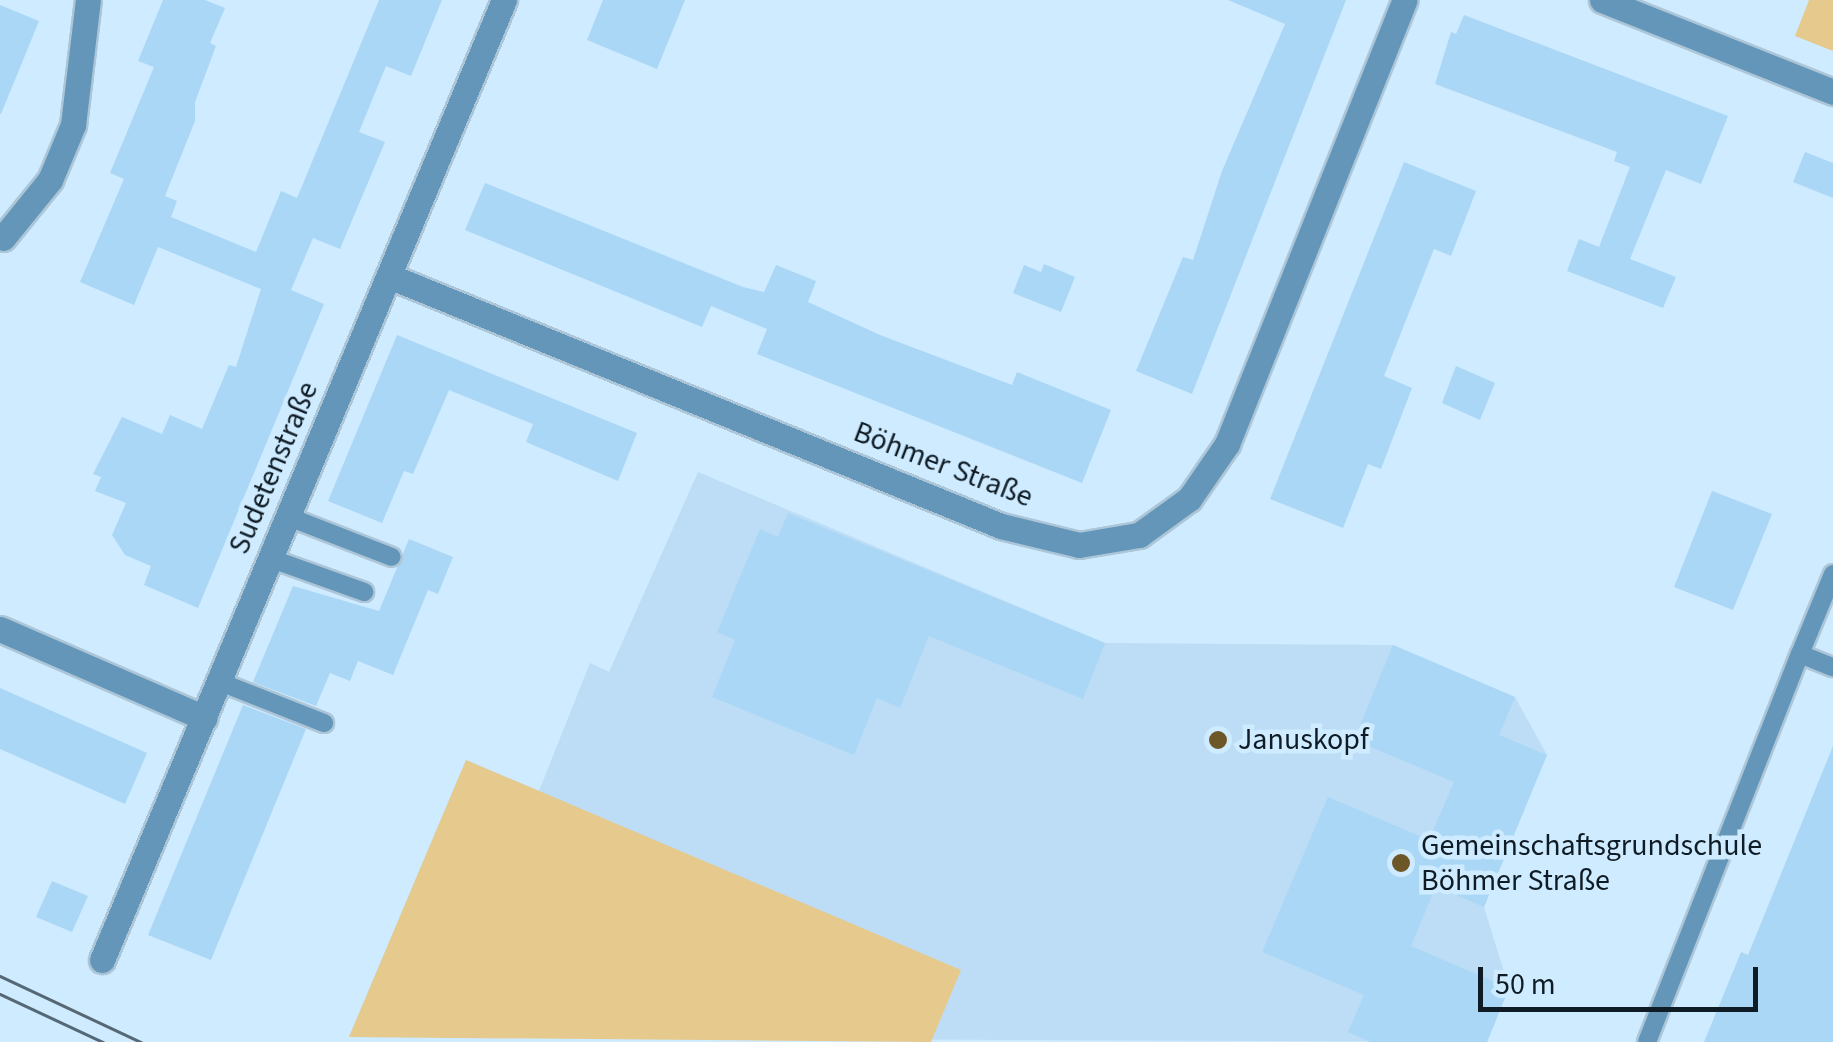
<!DOCTYPE html>
<meta charset="utf-8">
<style>
body{margin:0}
#map{position:relative;width:1833px;height:1042px;overflow:hidden;background:#cfebff;font-family:"Source Sans 3",sans-serif}
div>[style]{position:absolute}
[style*='--x']{left:calc(var(--x)*1px);top:calc(var(--y)*1px);width:calc(var(--w)*1px);rotate:calc(var(--a)*1deg)}
.built>*{inset:0;background:#bcddf5}
.green>*{inset:0;background:#e6c98c}
.building>*{inset:0;background:#aad7f6}
.roads{filter:drop-shadow(2px 0 #acc6d8) drop-shadow(-2px 0 #acc6d8) drop-shadow(0 2px #acc6d8) drop-shadow(0 -2px #acc6d8)}
.service>*{height:18px;margin:-9px;padding:0 9px;transform-origin:9px;border-radius:9px;background:#6396b8}
.minor>*{height:25px;margin:-12.5px;padding:0 12.5px;transform-origin:12.5px;border-radius:12.5px;background:#6396b8}
.tram>*{height:2.5px;margin:-1.25px;padding:0 1.25px;transform-origin:1.25px;border-radius:1.25px;background:#566875}
.dots>*{width:28px;height:28px;translate:-50% -50%;box-sizing:border-box;border:5px solid #cfebff;border-radius:50%}
span{translate:-50% -50%;white-space:nowrap;text-align:center;line-height:1.15;-webkit-text-stroke:9px #cfebff;paint-order:stroke}
.street-label{font-size:30px;color:#0f1c25}
.poi-label{font-size:30px;color:#0f1c25}
.left{translate:0 -50%;text-align:left}
.scale{position:absolute;left:1478px;top:967px;width:280px;height:45px;box-sizing:border-box;border:5px solid #0f1c25;border-top:0;padding-left:12px;font-size:30px;line-height:35px;white-space:nowrap;color:#0f1c25;-webkit-text-stroke:8px #cfebff;paint-order:stroke}
</style>
<div id="map">
<div class="built">
<div style="clip-path:polygon(698px 472px,1105px 643px,1393px 645px,1515px 697px,1547px 755px,1484px 907px,1509px 988px,1487px 1042px,349px 1037px,466px 760px,539px 791px,590px 663px,609px 672px)"></div>
</div>
<div class="green">
<div style="clip-path:polygon(1809px 0,1833px 0,1833px 51px,1795px 36px)"></div>
<div style="clip-path:polygon(466px 760px,961px 970px,931px 1042px,349px 1037px)"></div>
</div>
<div class="building">
<div style="clip-path:polygon(163px 0,205px 0,225px 8px,210px 43px,216px 46px,195px 102px,195px 121px,165px 196px,177px 201px,171px 217px,256px 252px,281px 191px,297px 198px,379px 0,442px 0,411px 76px,386px 66px,359px 132px,385px 142px,340px 249px,313px 238px,291px 290px,324px 304px,198px 608px,144px 585px,151px 566px,125px 555px,112px 535px,126px 503px,95px 491px,101px 477px,93px 474px,122px 417px,162px 434px,170px 415px,202px 429px,229px 365px,236px 367px,261px 289px,158px 247px,134px 305px,80px 282px,124px 179px,110px 173px,154px 67px,138px 61px)"></div>
<div style="clip-path:polygon(603px 0,685px 0,657px 69px,587px 40px)"></div>
<div style="clip-path:polygon(1228px 0,1346px 0,1192px 394px,1136px 371px,1183px 257px,1193px 260px,1222px 171px,1285px 24px)"></div>
<div style="clip-path:polygon(0 5px,39px 21px,1px 114px,0 114px)"></div>
<div style="clip-path:polygon(1464px 15px,1728px 116px,1701px 184px,1666px 170px,1630px 259px,1676px 277px,1663px 308px,1567px 271px,1579px 239px,1599px 247px,1630px 167px,1614px 161px,1617px 152px,1435px 84px,1451px 32px,1456px 34px)"></div>
<div style="clip-path:polygon(1805px 152px,1833px 163px,1833px 198px,1793px 182px)"></div>
<div style="clip-path:polygon(1404px 162px,1476px 191px,1451px 256px,1434px 249px,1384px 376px,1412px 388px,1381px 469px,1368px 464px,1343px 528px,1270px 499px)"></div>
<div style="clip-path:polygon(485px 183px,743px 287px,764px 292px,776px 265px,816px 281px,808px 302px,880px 335px,1012px 385px,1017px 372px,1111px 410px,1082px 483px,757px 354px,767px 329px,711px 306px,702px 327px,465px 230px)"></div>
<div style="clip-path:polygon(1044px 264px,1075px 277px,1061px 312px,1013px 293px,1024px 265px,1041px 272px)"></div>
<div style="clip-path:polygon(397px 335px,637px 433px,618px 481px,526px 442px,533px 424px,449px 390px,413px 474px,404px 471px,382px 523px,328px 501px)"></div>
<div style="clip-path:polygon(1456px 366px,1495px 383px,1480px 420px,1442px 403px)"></div>
<div style="clip-path:polygon(1712px 491px,1772px 514px,1733px 610px,1674px 587px)"></div>
<div style="clip-path:polygon(788px 513px,1105px 643px,1083px 699px,929px 636px,900px 708px,877px 698px,854px 755px,712px 697px,735px 640px,717px 632px,760px 529px,778px 537px)"></div>
<div style="clip-path:polygon(409px 539px,453px 557px,438px 594px,428px 590px,393px 675px,358px 661px,350px 681px,330px 673px,316px 706px,253px 682px,293px 586px,379px 611px)"></div>
<div style="clip-path:polygon(1393px 645px,1515px 697px,1499px 735px,1547px 755px,1484px 907px,1436px 886px,1411px 946px,1509px 988px,1487px 1042px,1370px 1042px,1348px 1032px,1364px 995px,1262px 952px,1328px 797px,1429px 840px,1454px 782px,1354px 740px)"></div>
<div style="clip-path:polygon(0 688px,147px 753px,125px 804px,0 749px)"></div>
<div style="clip-path:polygon(243px 705px,306px 729px,211px 960px,148px 935px)"></div>
<div style="clip-path:polygon(1833px 746px,1833px 1042px,1704px 1042px,1741px 952px,1748px 955px)"></div>
<div style="clip-path:polygon(52px 881px,88px 896px,72px 932px,36px 917px)"></div>
</div>
<div class="roads">
<div class="service">
<div style="--x:289;--y:517;--w:110;--a:21.2"></div>
<div style="--x:272;--y:559;--w:98;--a:19.7"></div>
<div style="--x:1833;--y:574;--w:87;--a:112.4"></div>
<div style="--x:1800;--y:654;--w:35;--a:22"></div>
<div style="--x:220;--y:682;--w:112;--a:21.5"></div>
<div style="--x:1647;--y:1042;--w:417;--a:-68.5"></div>
</div>
<div class="minor">
<div style="--x:1602;--y:0;--w:249;--a:21.7"></div>
<div style="--x:3;--y:238;--w:75;--a:-51"></div>
<div style="--x:50;--y:180;--w:60;--a:-67.3"></div>
<div style="--x:73;--y:125;--w:126;--a:-83.2"></div>
<div style="--x:389;--y:276;--w:661;--a:22.22"></div>
<div style="--x:1001;--y:526;--w:80;--a:13.7"></div>
<div style="--x:1079;--y:545;--w:61;--a:-9.5"></div>
<div style="--x:1139;--y:535;--w:62;--a:-35.8"></div>
<div style="--x:1189;--y:499;--w:67;--a:-55.4"></div>
<div style="--x:1227;--y:444;--w:478;--a:-68.2"></div>
<div style="--x:0;--y:629;--w:223;--a:23.5"></div>
<div style="--x:102;--y:960;--w:1041;--a:-67.28"></div>
</div>
</div>
<div class="tram">
<div style="--x:0;--y:976;--w:156;--a:25.1"></div>
<div style="--x:0;--y:994;--w:114;--a:25"></div>
</div>
<div class="dots">
<div style="left:1218px;top:740px;background:#6d5727"></div>
<div style="left:1401px;top:863px;background:#6d5727"></div>
</div>
<div class="street-label">
<span style="left:943px;top:465px;rotate:21deg">Böhmer Straße</span>
<span style="left:274px;top:468px;rotate:-67deg">Sudetenstraße</span>
</div>
<div class="poi-label">
<span class="left" style="left:1238px;top:740px">Januskopf</span>
<span class="left" style="left:1421px;top:863px">Gemeinschaftsgrundschule<br>Böhmer Straße</span>
</div>
<div class="scale">50 m</div>
</div>
